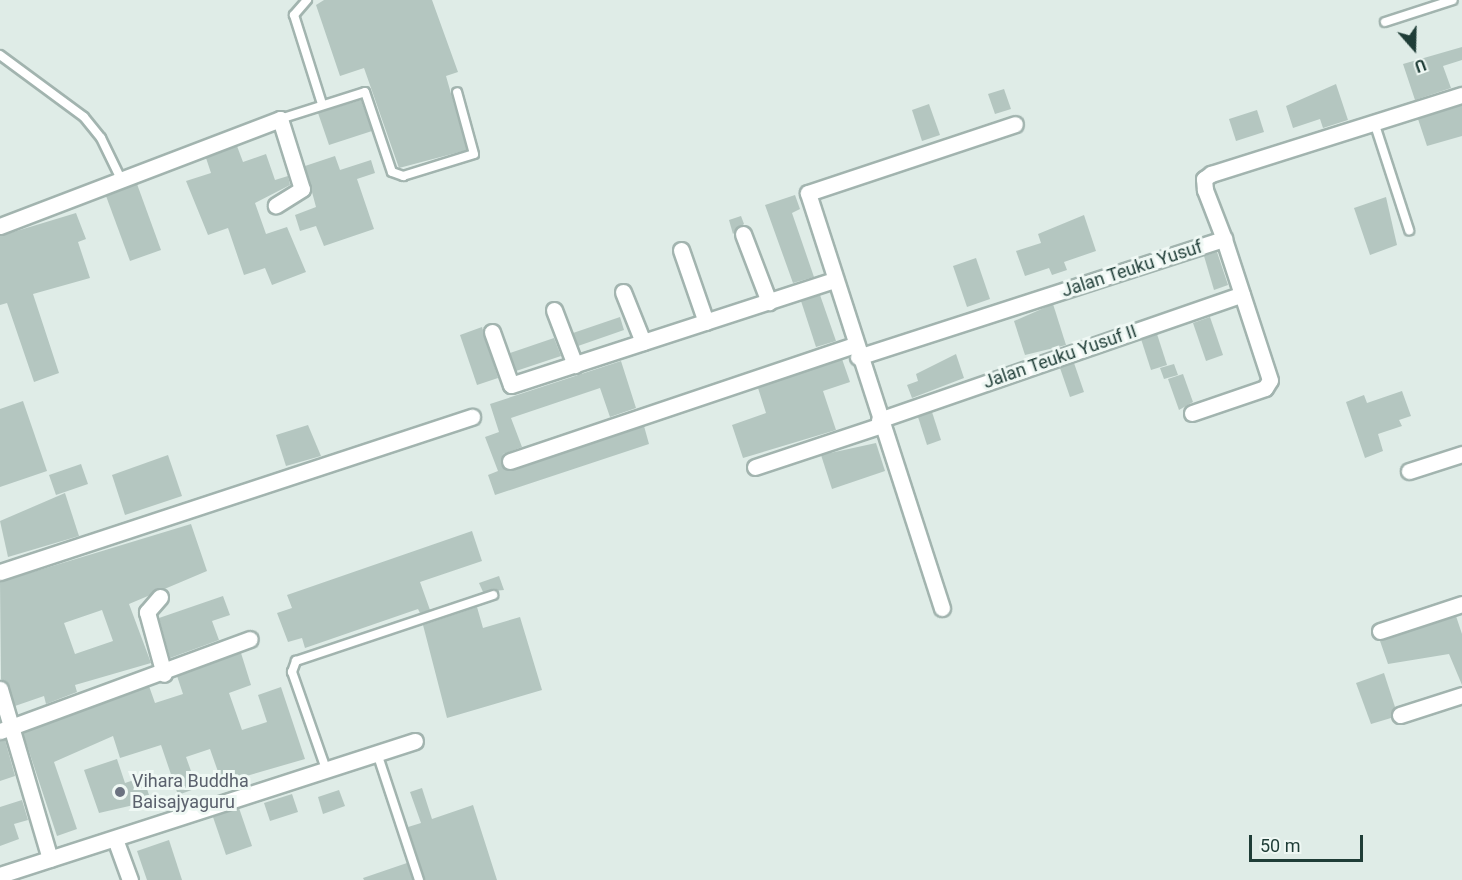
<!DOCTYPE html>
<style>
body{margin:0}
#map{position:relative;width:1462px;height:880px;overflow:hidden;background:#dfece7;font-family:Roboto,sans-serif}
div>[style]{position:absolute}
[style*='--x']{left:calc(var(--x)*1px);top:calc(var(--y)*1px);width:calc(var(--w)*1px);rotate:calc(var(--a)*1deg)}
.building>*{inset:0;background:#b4c6c0}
.roads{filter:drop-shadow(2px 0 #a2b4af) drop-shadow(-2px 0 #a2b4af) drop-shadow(0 2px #a2b4af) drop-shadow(0 -2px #a2b4af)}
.service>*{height:8px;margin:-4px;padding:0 4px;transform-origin:4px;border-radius:4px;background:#fff}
.minor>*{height:15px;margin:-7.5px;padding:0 7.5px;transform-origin:7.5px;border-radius:7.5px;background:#fff}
.dots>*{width:16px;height:16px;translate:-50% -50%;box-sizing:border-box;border:3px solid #eff8f4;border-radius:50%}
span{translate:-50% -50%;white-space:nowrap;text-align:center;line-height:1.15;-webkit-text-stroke:6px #eff8f4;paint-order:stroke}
.street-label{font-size:18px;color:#1f3d37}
.worship-label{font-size:18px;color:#5b616d}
.left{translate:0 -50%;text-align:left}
.north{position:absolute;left:1384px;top:18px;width:60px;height:60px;-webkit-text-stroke:4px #eff8f4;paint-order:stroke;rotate:160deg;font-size:16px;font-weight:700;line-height:24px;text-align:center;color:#1f3d37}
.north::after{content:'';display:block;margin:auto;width:21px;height:27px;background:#1f3d37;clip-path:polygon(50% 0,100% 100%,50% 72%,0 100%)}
.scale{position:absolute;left:1249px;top:835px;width:114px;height:27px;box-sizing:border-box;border:3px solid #1f3d37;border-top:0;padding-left:8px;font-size:18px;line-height:21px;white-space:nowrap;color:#1f3d37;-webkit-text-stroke:4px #eff8f4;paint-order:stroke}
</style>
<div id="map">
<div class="building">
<div style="clip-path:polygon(324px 0,432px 0,458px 72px,446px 76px,467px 150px,399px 168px,364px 68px,340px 76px,316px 5px)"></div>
<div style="clip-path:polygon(1462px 47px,1462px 60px,1443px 66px,1451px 88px,1415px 100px,1403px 64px)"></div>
<div style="clip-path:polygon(1336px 84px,1348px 120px,1323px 128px,1320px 119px,1293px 128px,1286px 106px)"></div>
<div style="clip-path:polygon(1004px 89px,1011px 109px,995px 114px,988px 94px)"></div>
<div style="clip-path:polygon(361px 100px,372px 131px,329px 145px,318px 113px)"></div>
<div style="clip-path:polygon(929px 104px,940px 135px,922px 141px,912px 110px)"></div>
<div style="clip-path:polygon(1462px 105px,1462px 136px,1427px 146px,1418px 119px)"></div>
<div style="clip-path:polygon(1257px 110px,1264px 132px,1236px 141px,1229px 119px)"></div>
<div style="clip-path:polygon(237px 146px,243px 162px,266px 154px,275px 180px,288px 176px,290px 185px,255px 203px,266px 234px,287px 227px,306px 272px,272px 285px,265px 268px,244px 275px,228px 228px,208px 235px,186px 181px,211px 173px,206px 158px)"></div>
<div style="clip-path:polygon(335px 156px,340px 170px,371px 160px,375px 173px,357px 179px,374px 229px,324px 246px,316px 226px,300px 231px,295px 215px,316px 207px,305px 166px)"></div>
<div style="clip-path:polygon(137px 184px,161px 250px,130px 261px,106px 196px)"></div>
<div style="clip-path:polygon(795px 195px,800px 209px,792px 213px,814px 277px,793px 283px,765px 205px)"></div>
<div style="clip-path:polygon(1386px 197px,1397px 245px,1370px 255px,1354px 208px)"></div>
<div style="clip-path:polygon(76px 213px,86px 239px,78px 242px,90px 278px,33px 294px,59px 373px,34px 382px,7px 303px,0 305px,0 236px)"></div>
<div style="clip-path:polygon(1084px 215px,1096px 251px,1064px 262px,1067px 270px,1052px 275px,1049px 268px,1025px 276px,1016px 251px,1041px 243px,1038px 234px)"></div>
<div style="clip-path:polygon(741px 216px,744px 224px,733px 234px,729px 220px)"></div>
<div style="clip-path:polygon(1217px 252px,1228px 285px,1214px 290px,1204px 256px)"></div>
<div style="clip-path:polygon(976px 258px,990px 299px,967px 307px,953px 266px)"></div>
<div style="clip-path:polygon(820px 295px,836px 341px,816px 347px,801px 301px)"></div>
<div style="clip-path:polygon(1053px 304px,1066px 345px,1025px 355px,1014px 321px)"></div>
<div style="clip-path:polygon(620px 317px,624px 330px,578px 346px,573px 333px)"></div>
<div style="clip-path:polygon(1210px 317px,1223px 355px,1206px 361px,1193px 323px)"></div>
<div style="clip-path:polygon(482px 327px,498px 378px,477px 385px,460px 335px)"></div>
<div style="clip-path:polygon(1157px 334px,1167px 365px,1151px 370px,1141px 339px)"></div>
<div style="clip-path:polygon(554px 338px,561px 356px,516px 371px,510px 353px)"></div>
<div style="clip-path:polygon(956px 354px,964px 378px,912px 398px,907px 385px,918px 381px,916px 374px)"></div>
<div style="clip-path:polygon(842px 359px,850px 382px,823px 391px,836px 430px,743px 458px,732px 425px,766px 413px,758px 388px)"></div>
<div style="clip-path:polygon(621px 361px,636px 408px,610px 417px,600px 388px,511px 418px,522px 447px,503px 454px,501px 465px,513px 470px,644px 426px,649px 444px,495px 495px,488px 475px,498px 471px,485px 437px,499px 432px,490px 404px)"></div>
<div style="clip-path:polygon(1074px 363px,1084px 392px,1070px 397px,1060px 368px)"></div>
<div style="clip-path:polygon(1174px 364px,1178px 375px,1164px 379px,1160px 368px)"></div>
<div style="clip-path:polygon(1183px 374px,1193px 402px,1179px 410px,1168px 379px)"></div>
<div style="clip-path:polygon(1402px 391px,1411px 416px,1399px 420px,1402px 426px,1378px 434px,1383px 451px,1365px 458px,1346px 402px,1364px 395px,1367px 403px)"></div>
<div style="clip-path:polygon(23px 401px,47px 471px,0 487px,0 409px)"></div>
<div style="clip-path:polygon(932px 412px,941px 440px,927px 445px,918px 417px)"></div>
<div style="clip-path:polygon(308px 425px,321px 456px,286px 466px,276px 435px)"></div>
<div style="clip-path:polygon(876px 443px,885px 471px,832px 489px,821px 455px)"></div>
<div style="clip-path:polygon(168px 455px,182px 496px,125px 515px,112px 475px)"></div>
<div style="clip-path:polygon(81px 464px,88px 484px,56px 495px,49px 475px)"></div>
<div style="clip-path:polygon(65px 493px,79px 536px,8px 557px,0 521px)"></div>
<div style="clip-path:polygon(evenodd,191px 524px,207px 571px,129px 604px,151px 663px,75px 685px,77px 692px,46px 704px,44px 696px,15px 706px,1px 679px,0 582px,191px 524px,102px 610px,113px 641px,75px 654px,64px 623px,102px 610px)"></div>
<div style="clip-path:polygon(472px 531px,482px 561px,420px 582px,430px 610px,420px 613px,418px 609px,305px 648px,302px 638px,288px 642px,277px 613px,292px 608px,287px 595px)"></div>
<div style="clip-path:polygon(499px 576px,504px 590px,483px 592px,479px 583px)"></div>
<div style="clip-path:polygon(223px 596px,230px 615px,212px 621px,219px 640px,170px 658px,159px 618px)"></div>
<div style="clip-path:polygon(477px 607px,483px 628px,520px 617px,542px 690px,447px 718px,423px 625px)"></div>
<div style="clip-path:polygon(1456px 616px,1462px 634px,1462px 685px,1449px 654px,1388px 664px,1380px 641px)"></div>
<div style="clip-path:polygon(241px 653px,251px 685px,229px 693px,242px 730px,267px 722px,258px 695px,281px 687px,305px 759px,222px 783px,210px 749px,186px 757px,197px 788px,178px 795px,161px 745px,120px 758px,113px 736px,54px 762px,77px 829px,57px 836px,23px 733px,149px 686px,155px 703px,183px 694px,177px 676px)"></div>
<div style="clip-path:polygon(1384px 673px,1395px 707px,1391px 718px,1371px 724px,1356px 683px)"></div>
<div style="clip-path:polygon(5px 740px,15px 776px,0 781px,0 741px)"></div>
<div style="clip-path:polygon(117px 759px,125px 783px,143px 777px,151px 801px,99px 813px,84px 770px)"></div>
<div style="clip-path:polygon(422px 788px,432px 819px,473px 805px,497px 880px,425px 880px,408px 827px,421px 823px,410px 792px)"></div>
<div style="clip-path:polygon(339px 790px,345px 806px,323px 814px,318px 797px)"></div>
<div style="clip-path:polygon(292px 794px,298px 812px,270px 821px,264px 803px)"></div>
<div style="clip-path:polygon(22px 800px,28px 820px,14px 824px,19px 839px,0 846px,0 807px)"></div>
<div style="clip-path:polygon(239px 808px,252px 846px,226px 855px,213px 817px)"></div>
<div style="clip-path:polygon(169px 840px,182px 880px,147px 880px,137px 851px)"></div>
<div style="clip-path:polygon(407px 863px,413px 880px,364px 880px,363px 878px)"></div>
</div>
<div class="roads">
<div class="service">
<div style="--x:307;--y:0;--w:20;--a:131"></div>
<div style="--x:294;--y:15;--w:93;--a:72.5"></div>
<div style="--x:1385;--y:22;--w:71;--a:-17.9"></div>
<div style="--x:0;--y:55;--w:104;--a:36.4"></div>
<div style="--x:84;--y:117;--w:27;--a:51"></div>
<div style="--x:101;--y:138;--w:48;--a:64"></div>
<div style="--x:280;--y:119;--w:89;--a:-17.6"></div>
<div style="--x:365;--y:92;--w:84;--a:71.4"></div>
<div style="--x:392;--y:172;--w:12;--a:20"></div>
<div style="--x:403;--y:176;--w:74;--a:-17.2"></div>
<div style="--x:474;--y:154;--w:64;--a:-105.3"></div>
<div style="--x:1374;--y:122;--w:114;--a:72"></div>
<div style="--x:377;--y:753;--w:134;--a:71.7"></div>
<div style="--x:326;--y:769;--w:103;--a:-109.3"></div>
<div style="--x:292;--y:672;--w:12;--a:-70"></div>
<div style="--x:296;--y:661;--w:208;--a:-18.5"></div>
</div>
<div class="minor">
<div style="--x:0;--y:226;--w:300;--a:-20.9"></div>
<div style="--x:280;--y:119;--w:73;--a:72.6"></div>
<div style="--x:302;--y:189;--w:31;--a:148"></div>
<div style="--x:743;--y:234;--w:73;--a:69.1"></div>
<div style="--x:681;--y:250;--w:76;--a:70.9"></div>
<div style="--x:623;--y:292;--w:54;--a:68.2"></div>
<div style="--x:554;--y:310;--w:59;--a:69.1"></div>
<div style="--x:492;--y:332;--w:56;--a:70.3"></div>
<div style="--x:511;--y:385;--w:341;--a:-18"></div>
<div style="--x:858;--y:357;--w:385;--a:-17.9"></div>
<div style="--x:1224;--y:239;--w:53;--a:-111.2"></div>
<div style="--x:1205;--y:190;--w:11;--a:-95"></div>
<div style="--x:1204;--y:179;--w:9;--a:-36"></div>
<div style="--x:1211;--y:174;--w:263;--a:-17.5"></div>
<div style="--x:1192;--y:413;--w:77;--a:-18.9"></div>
<div style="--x:1265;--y:388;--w:9;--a:-58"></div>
<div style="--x:1270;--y:380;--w:148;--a:-108.1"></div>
<div style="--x:879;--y:420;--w:384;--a:-19.1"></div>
<div style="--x:510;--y:461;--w:363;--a:-18.6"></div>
<div style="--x:755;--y:467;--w:133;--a:-18.4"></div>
<div style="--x:1409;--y:471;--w:56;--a:-17.8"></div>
<div style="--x:0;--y:572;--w:497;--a:-18.2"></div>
<div style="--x:160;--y:597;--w:20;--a:131"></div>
<div style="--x:147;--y:612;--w:64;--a:74.7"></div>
<div style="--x:942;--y:608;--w:436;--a:-107.9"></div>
<div style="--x:808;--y:193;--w:218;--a:-18.4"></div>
<div style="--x:1380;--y:631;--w:86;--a:-18.2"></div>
<div style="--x:0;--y:689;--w:177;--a:73.6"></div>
<div style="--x:1400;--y:715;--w:65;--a:-17.9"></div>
<div style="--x:0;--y:731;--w:266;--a:-20.2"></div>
<div style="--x:115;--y:839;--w:44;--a:69.9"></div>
<div style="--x:0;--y:875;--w:436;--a:-17.9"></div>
</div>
</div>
<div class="dots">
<div style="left:120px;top:792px;background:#6b7280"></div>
</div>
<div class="street-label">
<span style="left:1132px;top:269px;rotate:-18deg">Jalan Teuku Yusuf</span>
<span style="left:1060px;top:357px;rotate:-19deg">Jalan Teuku Yusuf II</span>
</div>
<div class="worship-label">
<span class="left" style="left:132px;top:792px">Vihara Buddha<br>Baisajyaguru</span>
</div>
<div class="north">U</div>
<div class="scale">50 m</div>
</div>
